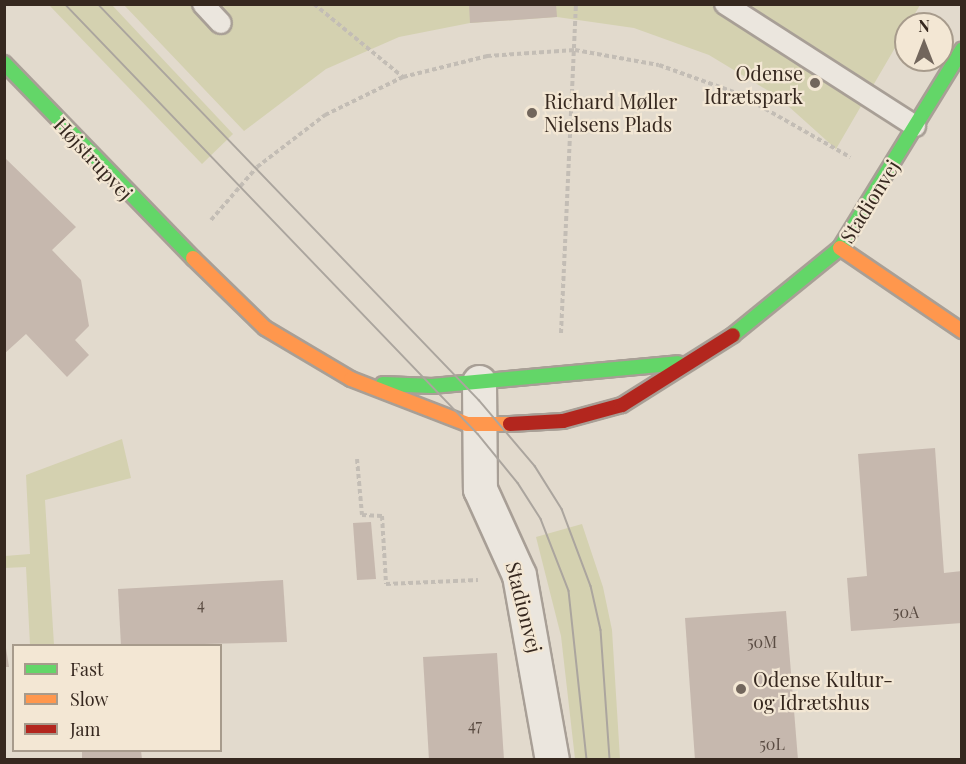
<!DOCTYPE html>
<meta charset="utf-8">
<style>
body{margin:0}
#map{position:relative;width:966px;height:764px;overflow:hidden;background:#e2dacd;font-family:"Playfair Display",serif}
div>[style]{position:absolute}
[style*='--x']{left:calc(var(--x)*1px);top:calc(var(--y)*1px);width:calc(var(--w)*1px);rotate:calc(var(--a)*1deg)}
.green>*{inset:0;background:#d4d1b0}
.building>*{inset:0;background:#c6b8ae}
.path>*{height:4px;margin-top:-2px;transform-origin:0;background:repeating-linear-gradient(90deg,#c3bdb5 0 4.5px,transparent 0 7.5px)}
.roads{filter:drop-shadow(2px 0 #a89f96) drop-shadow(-2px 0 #a89f96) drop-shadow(0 2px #a89f96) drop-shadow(0 -2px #a89f96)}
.lane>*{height:20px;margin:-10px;padding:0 10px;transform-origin:10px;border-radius:10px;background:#ebe6de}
.street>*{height:33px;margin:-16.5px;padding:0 16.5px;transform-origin:16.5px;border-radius:16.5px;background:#ebe6de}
.fast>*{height:14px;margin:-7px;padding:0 7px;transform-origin:7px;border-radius:7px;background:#63d668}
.slow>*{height:14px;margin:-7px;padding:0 7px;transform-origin:7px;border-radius:7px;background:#ff974d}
.jam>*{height:14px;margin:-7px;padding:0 7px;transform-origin:7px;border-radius:7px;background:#b3261e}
.tram>*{height:1.5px;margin:-0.75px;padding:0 0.75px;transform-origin:0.75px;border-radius:0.75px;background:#aba59e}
.dots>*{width:16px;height:16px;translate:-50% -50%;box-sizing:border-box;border:3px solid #f3e7d4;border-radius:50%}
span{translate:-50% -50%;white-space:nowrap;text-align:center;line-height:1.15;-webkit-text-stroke:4.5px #f3e7d4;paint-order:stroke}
.number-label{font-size:16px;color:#5a4c43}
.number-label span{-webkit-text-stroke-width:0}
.poi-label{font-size:20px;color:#36281f}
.right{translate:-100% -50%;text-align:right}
.left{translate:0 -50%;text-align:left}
.street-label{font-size:20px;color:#36281f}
.frame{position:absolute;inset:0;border:6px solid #36281f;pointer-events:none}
.legend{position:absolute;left:12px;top:644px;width:210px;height:108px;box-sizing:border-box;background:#f3e7d4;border:2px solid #a79b8c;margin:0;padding:8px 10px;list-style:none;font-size:18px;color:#36281f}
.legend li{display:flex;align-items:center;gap:12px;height:30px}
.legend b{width:30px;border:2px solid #a79b8c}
.north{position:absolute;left:894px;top:12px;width:60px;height:60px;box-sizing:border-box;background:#f3e7d4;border:2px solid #a79b8c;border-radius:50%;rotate:0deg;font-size:16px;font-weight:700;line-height:24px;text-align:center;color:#36281f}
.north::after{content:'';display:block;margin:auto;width:21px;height:27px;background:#72665c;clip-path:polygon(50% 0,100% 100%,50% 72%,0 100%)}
</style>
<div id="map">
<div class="green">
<div style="clip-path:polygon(49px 5px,112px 5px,233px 134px,202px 164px)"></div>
<div style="clip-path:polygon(124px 5px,920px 5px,836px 149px,777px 96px,709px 55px,634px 28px,557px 17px,470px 23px,399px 37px,326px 69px,244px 131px)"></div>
<div style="clip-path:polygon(122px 439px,131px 478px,45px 500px,54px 645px,30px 645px,26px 567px,4px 568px,5px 556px,30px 554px,26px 475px)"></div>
<div style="clip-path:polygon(582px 524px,603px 587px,612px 630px,620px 759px,575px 759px,561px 636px,536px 537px)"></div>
</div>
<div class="building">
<div style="clip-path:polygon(469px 4px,556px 4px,557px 17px,470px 23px)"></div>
<div style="clip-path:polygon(4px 157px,76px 227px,52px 250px,81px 280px,89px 326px,75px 340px,89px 355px,67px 377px,26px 334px,4px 354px)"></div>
<div style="clip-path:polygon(935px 448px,944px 573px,962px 571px,962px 623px,851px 631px,847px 578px,867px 576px,858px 454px)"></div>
<div style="clip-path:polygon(371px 522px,376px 579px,357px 580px,353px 523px)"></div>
<div style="clip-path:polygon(283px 580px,287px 642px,121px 646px,118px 589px)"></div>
<div style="clip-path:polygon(786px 611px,798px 760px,695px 760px,685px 618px)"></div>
<div style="clip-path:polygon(4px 636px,9px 667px,4px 667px)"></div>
<div style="clip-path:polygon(497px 653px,504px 760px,429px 760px,423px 657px)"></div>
<div style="clip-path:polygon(82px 750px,141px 750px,142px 760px,82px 760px)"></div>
</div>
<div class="path">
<div style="--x:314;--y:4;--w:115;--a:39.4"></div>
<div style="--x:211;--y:220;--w:70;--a:-49"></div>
<div style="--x:257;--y:167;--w:86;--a:-37.4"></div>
<div style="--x:325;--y:115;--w:87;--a:-26"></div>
<div style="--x:403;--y:77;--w:87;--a:-14"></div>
<div style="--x:487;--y:56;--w:88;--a:-3.9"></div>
<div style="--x:575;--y:50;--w:85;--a:10.1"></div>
<div style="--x:659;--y:65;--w:85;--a:19.9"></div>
<div style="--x:739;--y:94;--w:128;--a:29.6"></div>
<div style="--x:561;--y:333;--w:329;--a:-87.4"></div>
<div style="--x:357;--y:459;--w:56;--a:84.9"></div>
<div style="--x:362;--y:515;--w:20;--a:3"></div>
<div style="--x:382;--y:516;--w:68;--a:86.6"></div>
<div style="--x:386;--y:584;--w:92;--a:-2.5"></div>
</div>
<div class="roads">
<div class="lane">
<div style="--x:203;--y:4;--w:26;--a:47"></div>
<div style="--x:725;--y:4;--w:226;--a:32.7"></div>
</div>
<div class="street">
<div style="--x:479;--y:382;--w:107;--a:89.5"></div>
<div style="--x:480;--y:489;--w:94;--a:65.6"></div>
<div style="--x:519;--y:575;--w:188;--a:79.9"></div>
</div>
<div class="fast">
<div style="--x:4;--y:63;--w:272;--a:45.9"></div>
<div style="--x:733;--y:335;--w:138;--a:-39.1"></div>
<div style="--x:840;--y:248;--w:233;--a:-58.4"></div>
<div style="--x:383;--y:384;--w:49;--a:2.3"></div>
<div style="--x:432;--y:386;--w:247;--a:-5.3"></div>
</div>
<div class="slow">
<div style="--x:840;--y:248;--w:148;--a:34.2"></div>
<div style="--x:193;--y:258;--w:100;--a:44.2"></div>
<div style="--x:265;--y:328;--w:100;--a:30.7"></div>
<div style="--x:351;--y:379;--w:124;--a:21.2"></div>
<div style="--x:467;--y:424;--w:43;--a:0"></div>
</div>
<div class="jam">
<div style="--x:510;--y:424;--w:53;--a:-3.2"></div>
<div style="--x:563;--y:421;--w:61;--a:-15.2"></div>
<div style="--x:622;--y:405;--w:131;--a:-32.2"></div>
</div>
</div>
<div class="tram">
<div style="--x:65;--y:4;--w:596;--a:46.16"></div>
<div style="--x:478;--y:434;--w:63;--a:50.8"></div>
<div style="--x:518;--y:483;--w:43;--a:57.4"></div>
<div style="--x:541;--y:519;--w:77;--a:68.7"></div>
<div style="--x:569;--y:591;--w:170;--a:83.9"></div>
<div style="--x:98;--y:4;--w:550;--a:46.11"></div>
<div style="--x:479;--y:400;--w:87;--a:49.7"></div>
<div style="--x:535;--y:466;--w:51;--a:57.9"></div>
<div style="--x:562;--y:509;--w:82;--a:69.4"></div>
<div style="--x:591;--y:586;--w:45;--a:77.2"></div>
<div style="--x:601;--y:630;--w:130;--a:86"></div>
</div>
<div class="dots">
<div style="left:815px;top:83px;background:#72665c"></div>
<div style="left:532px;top:113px;background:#72665c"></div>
<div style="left:741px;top:689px;background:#72665c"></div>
</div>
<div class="number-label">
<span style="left:201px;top:604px">4</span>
<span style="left:906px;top:612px">50A</span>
<span style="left:762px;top:642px">50M</span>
<span style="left:475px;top:725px">47</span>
<span style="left:772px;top:744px">50L</span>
</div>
<div class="poi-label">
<span class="right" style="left:803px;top:84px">Odense<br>Idrætspark</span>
<span class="left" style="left:544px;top:112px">Richard Møller<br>Nielsens Plads</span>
<span class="left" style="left:753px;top:690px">Odense Kultur-<br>og Idrætshus</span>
</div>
<div class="street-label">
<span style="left:94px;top:158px;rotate:47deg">Højstrupvej</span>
<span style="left:869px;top:201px;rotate:-58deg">Stadionvej</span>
<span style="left:525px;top:607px;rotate:76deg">Stadionvej</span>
</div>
<div class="frame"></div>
<ul class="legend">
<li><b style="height:8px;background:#63d668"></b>Fast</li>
<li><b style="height:8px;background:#ff974d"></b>Slow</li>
<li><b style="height:8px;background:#b3261e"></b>Jam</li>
</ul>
<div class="north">N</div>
</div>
